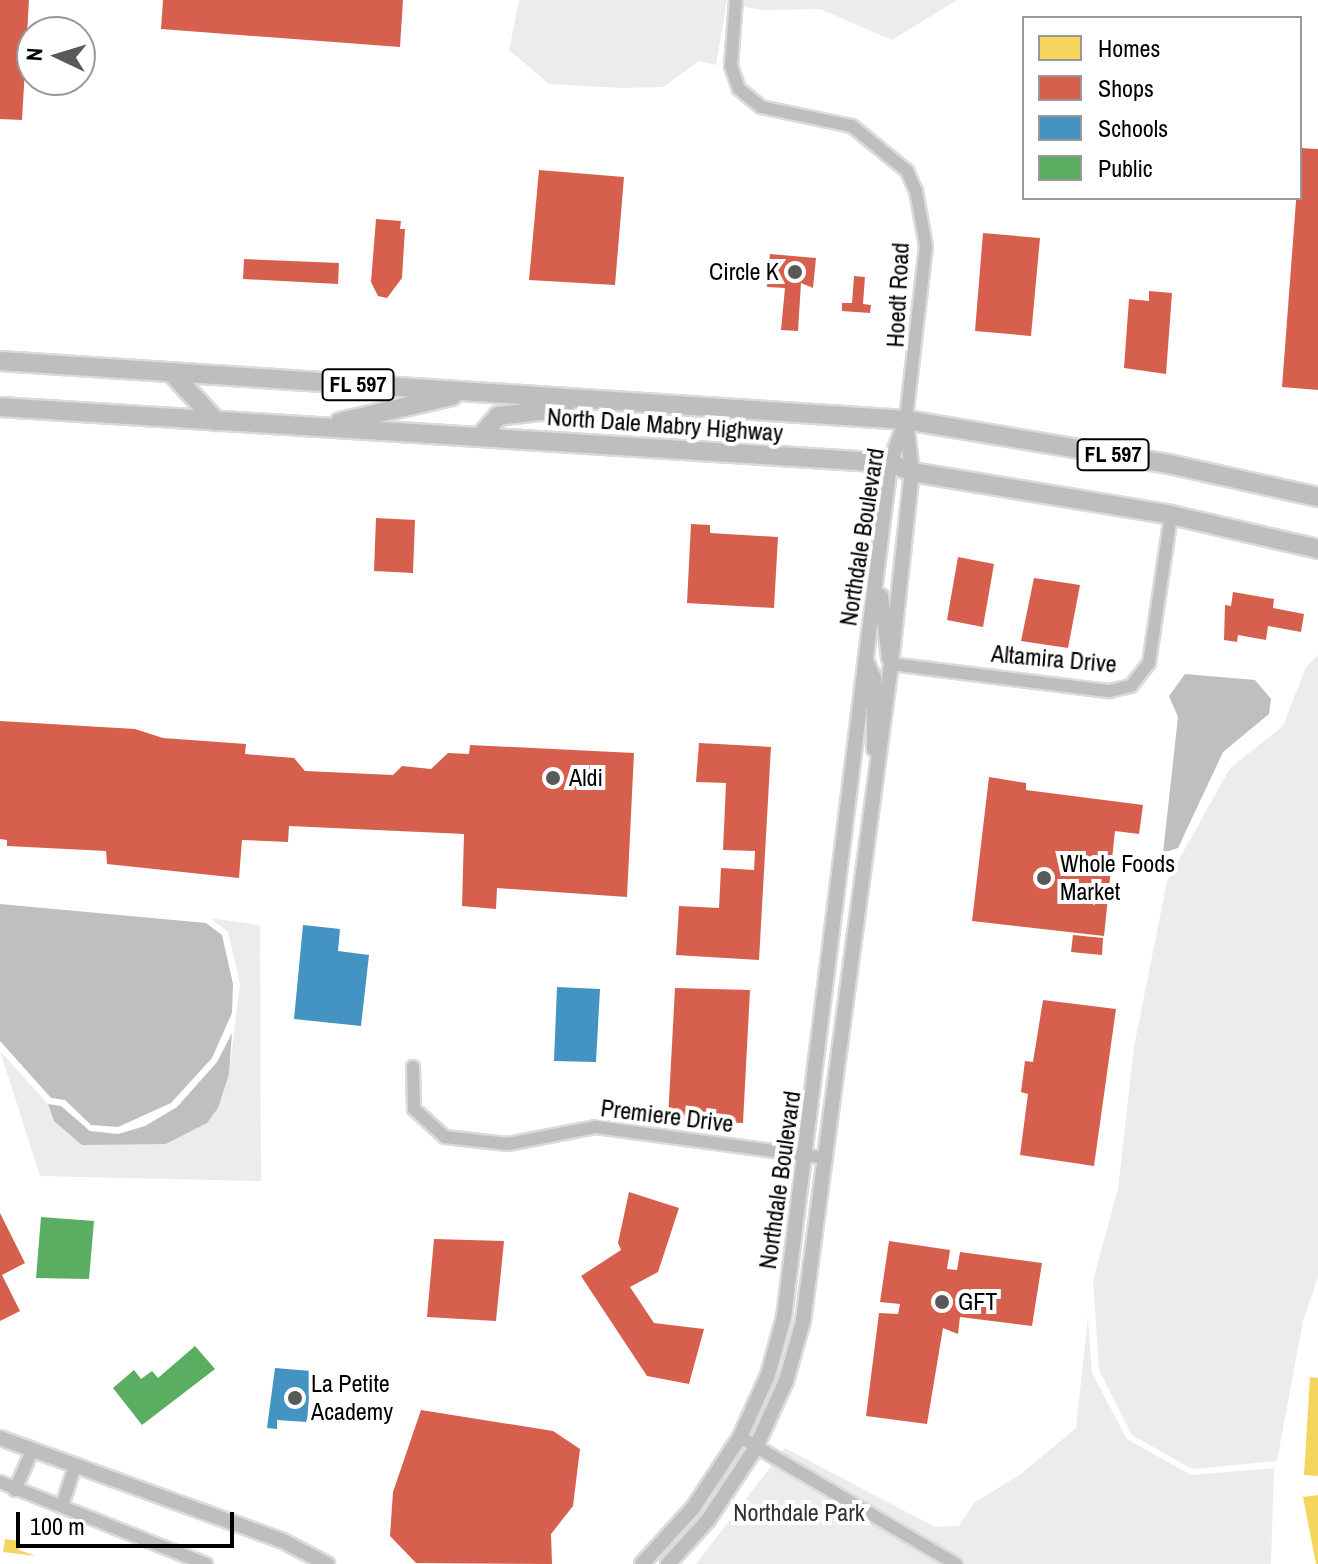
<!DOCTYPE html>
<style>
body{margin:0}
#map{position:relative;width:1318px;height:1564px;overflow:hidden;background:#fff;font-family:"Archivo Narrow",sans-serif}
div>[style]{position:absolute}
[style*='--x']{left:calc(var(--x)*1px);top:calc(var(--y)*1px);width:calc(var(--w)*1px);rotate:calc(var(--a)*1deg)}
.green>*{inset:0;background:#ececec}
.water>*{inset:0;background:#bfbfbf}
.homes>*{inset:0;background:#f6d55c}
.shops>*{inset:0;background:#d6604d}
.schools>*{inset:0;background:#4393c3}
.public>*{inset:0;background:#5aae61}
.roads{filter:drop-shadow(2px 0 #dbdbdb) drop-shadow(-2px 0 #dbdbdb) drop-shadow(0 2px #dbdbdb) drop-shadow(0 -2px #dbdbdb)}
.minor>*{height:12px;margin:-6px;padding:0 6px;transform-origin:6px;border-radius:6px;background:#bebebe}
.tertiary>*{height:14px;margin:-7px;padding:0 7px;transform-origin:7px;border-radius:7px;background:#bebebe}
.primary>*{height:18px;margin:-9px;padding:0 9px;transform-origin:9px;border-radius:9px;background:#bebebe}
.dots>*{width:22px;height:22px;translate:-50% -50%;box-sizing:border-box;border:4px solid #fff;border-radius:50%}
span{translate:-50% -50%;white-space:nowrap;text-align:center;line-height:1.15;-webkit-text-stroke:8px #fff;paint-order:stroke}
.shield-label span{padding:2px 6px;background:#fff;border:2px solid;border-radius:6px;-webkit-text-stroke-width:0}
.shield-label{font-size:22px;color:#000;font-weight:700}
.poi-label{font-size:24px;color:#000}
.right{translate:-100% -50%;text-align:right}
.left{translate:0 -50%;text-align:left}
.street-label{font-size:24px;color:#000}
.park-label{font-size:24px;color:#333}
.legend{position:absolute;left:1022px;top:16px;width:280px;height:184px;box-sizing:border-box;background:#fff;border:2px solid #999;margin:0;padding:10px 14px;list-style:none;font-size:24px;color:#000}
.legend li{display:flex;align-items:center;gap:16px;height:40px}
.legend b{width:40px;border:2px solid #999}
.north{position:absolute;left:16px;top:16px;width:80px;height:80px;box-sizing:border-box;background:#fff;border:2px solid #999;border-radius:50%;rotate:274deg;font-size:22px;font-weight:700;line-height:32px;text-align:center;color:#000}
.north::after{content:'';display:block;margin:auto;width:28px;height:36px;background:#595959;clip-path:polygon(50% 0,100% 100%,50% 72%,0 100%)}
.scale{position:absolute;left:16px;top:1512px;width:218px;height:36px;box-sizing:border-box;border:4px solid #000;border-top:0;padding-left:10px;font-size:24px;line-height:28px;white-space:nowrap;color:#000;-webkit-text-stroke:6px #fff;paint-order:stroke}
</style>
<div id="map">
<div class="green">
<div style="clip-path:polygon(519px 0,727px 0,716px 65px,699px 61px,663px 87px,621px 88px,549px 84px,509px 50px)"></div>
<div style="clip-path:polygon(744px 0,957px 0,892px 40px,820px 9px,763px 10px,744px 7px)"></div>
<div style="clip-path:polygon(1318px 655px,1318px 1277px,1303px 1321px,1277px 1461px,1192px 1469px,1132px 1435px,1099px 1370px,1093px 1280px,1118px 1189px,1134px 1047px,1167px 881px,1230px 768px,1283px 726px,1306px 667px)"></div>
<div style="clip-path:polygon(210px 918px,260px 925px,261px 1181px,40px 1176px,0 1051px,48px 1104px,55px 1121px,82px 1144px,167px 1144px,207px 1122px,229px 1074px,240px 984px,228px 932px)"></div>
<div style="clip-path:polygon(1088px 1317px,1092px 1373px,1127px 1439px,1191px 1475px,1274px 1468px,1271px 1564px,696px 1564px,785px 1448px,935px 1527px,959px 1526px,974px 1503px,1021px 1474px,1076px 1428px)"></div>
</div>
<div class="water">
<div style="clip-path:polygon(1185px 674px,1255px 680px,1271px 699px,1269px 714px,1223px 752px,1178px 848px,1163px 853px,1178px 717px,1169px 696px)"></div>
<div style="clip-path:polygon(0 904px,206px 923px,222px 935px,233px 984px,232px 1013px,212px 1058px,171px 1103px,118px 1127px,91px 1125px,65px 1100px,51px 1098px,0 1041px)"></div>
<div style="clip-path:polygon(232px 1033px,229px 1074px,218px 1108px,207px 1123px,166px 1144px,82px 1145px,54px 1121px,48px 1104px,61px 1106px,90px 1131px,118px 1134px,145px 1126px,177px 1107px,217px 1062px)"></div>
</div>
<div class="homes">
<div style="clip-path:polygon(1310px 1377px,1318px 1378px,1318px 1476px,1304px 1475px)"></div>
<div style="clip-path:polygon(1318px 1495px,1318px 1564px,1316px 1564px,1303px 1497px)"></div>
<div style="clip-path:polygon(5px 1539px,20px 1541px,19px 1550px,36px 1556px,3px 1552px)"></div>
</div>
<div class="shops">
<div style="clip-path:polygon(0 0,29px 0,22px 120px,0 119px)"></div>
<div style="clip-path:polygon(163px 0,403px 0,400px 47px,161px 29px)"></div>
<div style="clip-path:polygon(1300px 148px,1318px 149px,1318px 390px,1282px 387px)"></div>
<div style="clip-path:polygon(539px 170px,624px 177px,615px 285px,529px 280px)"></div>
<div style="clip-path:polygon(376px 219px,401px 221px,400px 229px,405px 229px,402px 278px,387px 298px,378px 296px,371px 282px)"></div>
<div style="clip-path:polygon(983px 233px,1040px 238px,1031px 336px,975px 331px)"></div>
<div style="clip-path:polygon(770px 254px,816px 258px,813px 288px,801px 283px,798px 331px,781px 330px,785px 288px,767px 287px)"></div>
<div style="clip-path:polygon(244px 259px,339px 263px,338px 284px,243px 279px)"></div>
<div style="clip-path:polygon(854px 276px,865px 277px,863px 304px,871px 305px,870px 313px,842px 311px,842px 303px,852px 303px)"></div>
<div style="clip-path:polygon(1149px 291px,1172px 293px,1166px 374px,1124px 368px,1129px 299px,1149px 301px)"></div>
<div style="clip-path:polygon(376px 518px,415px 520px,413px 573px,374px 571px)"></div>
<div style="clip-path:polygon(691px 524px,710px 525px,710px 533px,778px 537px,774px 608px,687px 603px)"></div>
<div style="clip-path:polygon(958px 557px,994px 564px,983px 627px,947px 620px)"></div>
<div style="clip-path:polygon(1034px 578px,1080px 585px,1068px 648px,1021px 641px)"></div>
<div style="clip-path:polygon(1233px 592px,1274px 599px,1273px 608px,1304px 614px,1301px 632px,1268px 626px,1266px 640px,1238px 635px,1237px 642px,1224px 640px,1225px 605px,1231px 606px)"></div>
<div style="clip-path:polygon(0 721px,135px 729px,163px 738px,246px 744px,245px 754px,294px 758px,305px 771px,393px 775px,402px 766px,431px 769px,448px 753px,469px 754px,470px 745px,634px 753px,627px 897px,497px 888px,496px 909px,462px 906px,464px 834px,289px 826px,288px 842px,242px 840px,239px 878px,107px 864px,106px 851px,7px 846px,7px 840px,0 839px)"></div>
<div style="clip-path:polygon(699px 743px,771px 747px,759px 960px,676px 955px,679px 906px,719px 908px,721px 868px,754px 870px,755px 851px,723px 850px,726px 783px,696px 782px)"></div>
<div style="clip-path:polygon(989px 777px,1026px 783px,1026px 790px,1143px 805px,1139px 834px,1115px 831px,1104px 936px,972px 921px)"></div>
<div style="clip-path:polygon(1073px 935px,1103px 938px,1102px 955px,1071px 952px)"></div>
<div style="clip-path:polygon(675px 988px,750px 990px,743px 1123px,668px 1119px)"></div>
<div style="clip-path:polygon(1043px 1000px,1116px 1009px,1094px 1166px,1020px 1155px,1028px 1094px,1021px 1092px,1025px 1061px,1033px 1062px)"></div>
<div style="clip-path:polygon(629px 1192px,679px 1208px,658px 1272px,630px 1287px,654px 1323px,704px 1329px,689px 1384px,647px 1376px,581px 1276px,621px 1250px,618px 1243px)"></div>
<div style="clip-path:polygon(0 1213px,25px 1263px,2px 1275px,20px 1311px,0 1321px)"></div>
<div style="clip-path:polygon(434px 1239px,504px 1241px,496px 1321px,427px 1317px)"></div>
<div style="clip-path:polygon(889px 1241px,950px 1250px,947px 1269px,957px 1270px,960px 1252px,1042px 1263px,1032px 1326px,960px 1317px,958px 1334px,943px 1328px,927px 1424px,866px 1416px,879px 1313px,898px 1314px,900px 1304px,880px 1302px)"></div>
<div style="clip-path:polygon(421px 1410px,553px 1431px,580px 1449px,573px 1506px,551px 1534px,552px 1564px,416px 1563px,390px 1536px,393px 1492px)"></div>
</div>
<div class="schools">
<div style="clip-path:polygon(303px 925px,340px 929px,338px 951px,369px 955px,361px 1026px,294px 1019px)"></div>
<div style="clip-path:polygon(557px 987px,600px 989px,596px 1062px,554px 1061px)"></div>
<div style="clip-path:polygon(275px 1368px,311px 1371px,307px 1422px,277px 1420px,277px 1429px,267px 1428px)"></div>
</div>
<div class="public">
<div style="clip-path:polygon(41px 1217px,94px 1221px,89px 1279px,36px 1278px)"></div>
<div style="clip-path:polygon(195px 1346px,215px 1369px,142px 1425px,113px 1388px,134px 1370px,141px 1379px,152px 1371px,158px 1378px)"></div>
</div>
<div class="roads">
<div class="minor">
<div style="--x:736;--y:0;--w:66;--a:94.3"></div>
<div style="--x:731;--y:66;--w:24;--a:71"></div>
<div style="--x:739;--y:89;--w:28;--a:39"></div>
<div style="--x:761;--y:107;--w:93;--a:11.8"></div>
<div style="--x:852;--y:126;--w:71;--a:39.3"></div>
<div style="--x:907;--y:171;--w:22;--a:66"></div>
<div style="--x:916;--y:191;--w:56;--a:79.7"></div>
<div style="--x:926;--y:246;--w:175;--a:96.6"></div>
<div style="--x:891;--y:664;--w:220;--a:7.1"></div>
<div style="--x:1109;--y:691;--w:23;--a:-13"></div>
<div style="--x:1131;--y:686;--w:29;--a:-52"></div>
<div style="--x:1149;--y:663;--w:150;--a:-81.5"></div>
<div style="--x:413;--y:1067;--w:42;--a:88.6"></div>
<div style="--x:414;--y:1109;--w:42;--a:42.1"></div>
<div style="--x:445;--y:1137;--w:63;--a:6.3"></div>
<div style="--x:508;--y:1144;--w:90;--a:-10.9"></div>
<div style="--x:596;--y:1127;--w:232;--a:7.7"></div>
<div style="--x:740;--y:1437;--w:251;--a:30.5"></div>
<div style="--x:0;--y:1482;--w:222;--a:21.7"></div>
<div style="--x:15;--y:1490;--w:40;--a:-66.6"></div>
<div style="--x:62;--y:1506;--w:39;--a:-72"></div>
</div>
<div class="tertiary">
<div style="--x:881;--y:596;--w:63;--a:82.6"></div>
<div style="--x:866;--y:661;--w:19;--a:65"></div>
<div style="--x:874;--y:678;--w:71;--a:90"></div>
<div style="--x:0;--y:1438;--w:301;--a:20"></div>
<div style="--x:283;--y:1541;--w:50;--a:27.6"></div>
<div style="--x:642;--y:1564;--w:76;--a:-47.7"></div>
<div style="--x:693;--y:1508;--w:85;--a:-56.5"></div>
<div style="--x:740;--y:1437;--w:68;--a:-65.7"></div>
<div style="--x:768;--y:1375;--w:60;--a:-74.6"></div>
<div style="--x:784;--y:1317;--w:861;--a:-82.92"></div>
<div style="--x:890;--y:463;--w:46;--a:-69.6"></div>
<div style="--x:668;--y:1564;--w:59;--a:-47.7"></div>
<div style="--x:708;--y:1520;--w:85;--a:-56.5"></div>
<div style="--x:755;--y:1449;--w:75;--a:-65.5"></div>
<div style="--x:786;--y:1381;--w:62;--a:-74.2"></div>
<div style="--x:803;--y:1321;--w:663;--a:-82.37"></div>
<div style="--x:891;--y:664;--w:193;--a:-83.8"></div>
<div style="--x:912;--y:472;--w:50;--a:-96.8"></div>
</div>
<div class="primary">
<div style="--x:0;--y:361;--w:908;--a:3.73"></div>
<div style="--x:906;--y:420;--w:267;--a:9.5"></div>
<div style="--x:1169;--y:464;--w:153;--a:12.5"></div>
<div style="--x:171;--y:372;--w:67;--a:47.4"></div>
<div style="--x:0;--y:407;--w:892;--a:3.6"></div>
<div style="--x:890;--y:463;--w:24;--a:22"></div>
<div style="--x:912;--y:472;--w:263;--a:9.4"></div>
<div style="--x:1171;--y:515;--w:151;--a:13"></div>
<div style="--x:340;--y:422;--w:115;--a:-13.1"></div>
<div style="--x:480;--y:437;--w:28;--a:-49"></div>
<div style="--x:498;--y:416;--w:67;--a:-6.8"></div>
</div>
</div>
<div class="dots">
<div style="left:795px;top:272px;background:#595959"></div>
<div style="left:553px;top:778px;background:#595959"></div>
<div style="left:1044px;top:878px;background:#595959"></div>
<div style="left:942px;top:1302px;background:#595959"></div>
<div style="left:295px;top:1398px;background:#595959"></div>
</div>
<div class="shield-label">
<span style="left:358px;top:385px">FL 597</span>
<span style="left:1113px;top:455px">FL 597</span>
</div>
<div class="poi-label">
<span class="right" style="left:779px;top:272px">Circle K</span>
<span class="left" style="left:569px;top:778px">Aldi</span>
<span class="left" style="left:1060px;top:878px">Whole Foods<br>Market</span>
<span class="left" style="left:958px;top:1302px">GFT</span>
<span class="left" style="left:311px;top:1398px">La Petite<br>Academy</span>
</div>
<div class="street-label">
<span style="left:898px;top:295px;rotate:-87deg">Hoedt Road</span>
<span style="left:665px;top:425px;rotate:4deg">North Dale Mabry Highway</span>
<span style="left:862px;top:537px;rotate:-81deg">Northdale Boulevard</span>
<span style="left:1054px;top:659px;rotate:5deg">Altamira Drive</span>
<span style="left:667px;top:1116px;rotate:7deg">Premiere Drive</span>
<span style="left:780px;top:1180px;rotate:-82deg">Northdale Boulevard</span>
</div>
<div class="park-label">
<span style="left:799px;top:1513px">Northdale Park</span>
</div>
<ul class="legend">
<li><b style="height:22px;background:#f6d55c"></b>Homes</li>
<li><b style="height:22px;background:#d6604d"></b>Shops</li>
<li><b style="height:22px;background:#4393c3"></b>Schools</li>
<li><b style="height:22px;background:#5aae61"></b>Public</li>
</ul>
<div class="north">N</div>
<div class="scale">100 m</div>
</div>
